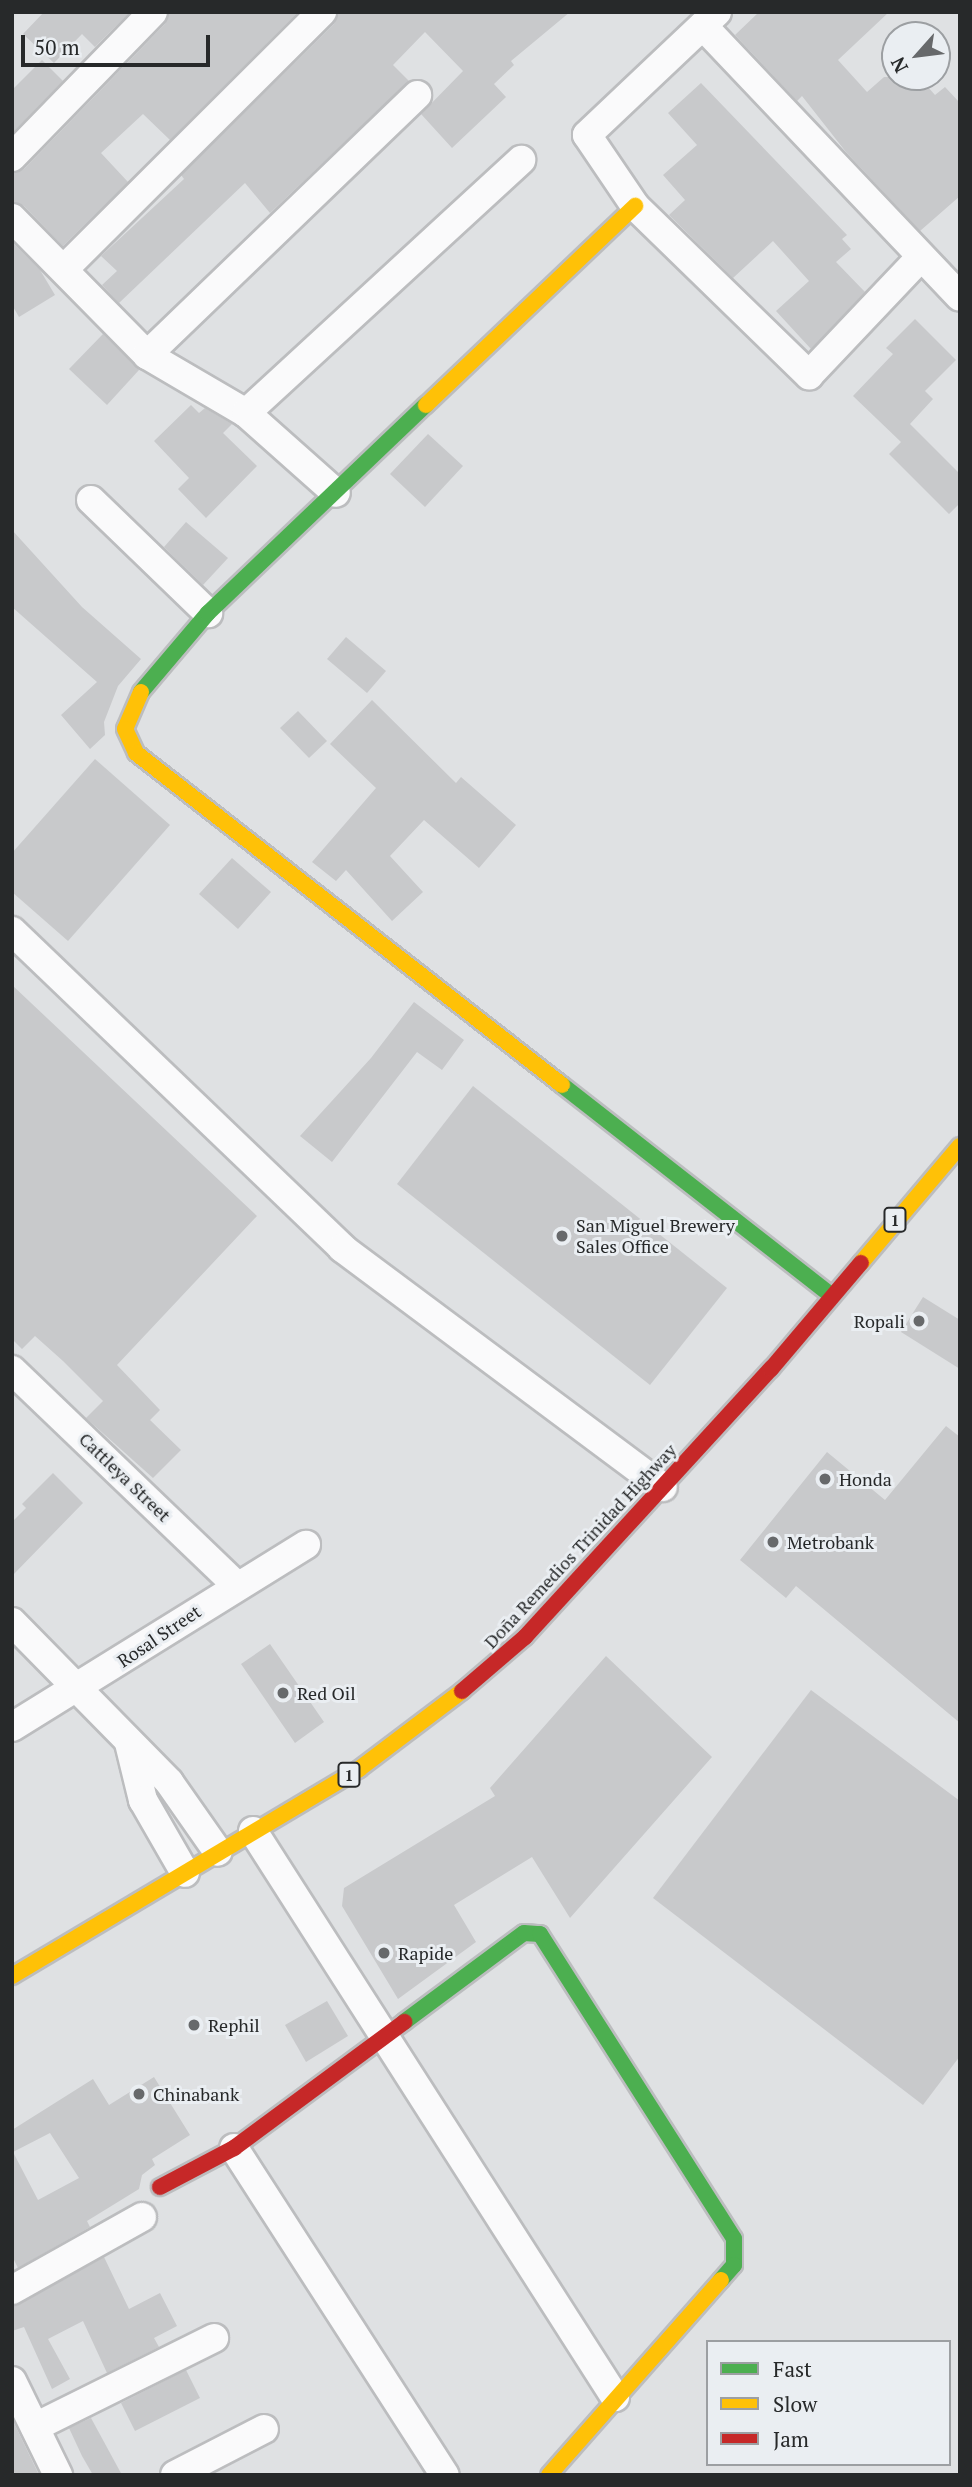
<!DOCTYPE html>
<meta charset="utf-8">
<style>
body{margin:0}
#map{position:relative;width:972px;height:2487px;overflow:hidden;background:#dfe1e3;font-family:"PT Serif",serif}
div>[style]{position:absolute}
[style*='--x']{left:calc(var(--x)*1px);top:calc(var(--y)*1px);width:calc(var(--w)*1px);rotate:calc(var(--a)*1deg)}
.building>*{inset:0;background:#c8c9cb}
.roads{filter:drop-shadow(2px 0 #bcbdbf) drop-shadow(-2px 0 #bcbdbf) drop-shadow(0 2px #bcbdbf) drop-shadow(0 -2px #bcbdbf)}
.street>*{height:28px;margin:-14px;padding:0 14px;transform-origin:14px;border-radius:14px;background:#fafafb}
.fast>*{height:16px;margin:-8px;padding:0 8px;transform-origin:8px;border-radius:8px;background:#4caf50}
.slow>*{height:16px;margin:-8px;padding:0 8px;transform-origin:8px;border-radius:8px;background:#ffc107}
.jam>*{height:16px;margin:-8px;padding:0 8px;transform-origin:8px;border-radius:8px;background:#c62828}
.dots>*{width:19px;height:19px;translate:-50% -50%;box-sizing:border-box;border:4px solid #eaeef2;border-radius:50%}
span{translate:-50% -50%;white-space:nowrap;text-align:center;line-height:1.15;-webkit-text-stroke:6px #eaeef2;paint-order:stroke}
.shield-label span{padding:2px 5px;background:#eaeef2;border:2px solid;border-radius:5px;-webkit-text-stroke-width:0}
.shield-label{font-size:16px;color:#27292a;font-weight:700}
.poi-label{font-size:18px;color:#27292a}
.left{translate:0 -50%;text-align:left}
.right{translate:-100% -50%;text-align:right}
.street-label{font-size:18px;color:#27292a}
.frame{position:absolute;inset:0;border:14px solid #27292a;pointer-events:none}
.legend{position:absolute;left:706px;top:2340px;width:245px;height:126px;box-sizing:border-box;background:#eaeef2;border:2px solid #9c9fa2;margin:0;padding:9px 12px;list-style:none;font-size:21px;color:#27292a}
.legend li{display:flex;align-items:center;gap:14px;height:35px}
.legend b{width:35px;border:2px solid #9c9fa2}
.north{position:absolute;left:881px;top:21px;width:70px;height:70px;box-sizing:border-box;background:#eaeef2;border:2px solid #9c9fa2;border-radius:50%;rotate:242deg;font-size:19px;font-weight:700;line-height:28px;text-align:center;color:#27292a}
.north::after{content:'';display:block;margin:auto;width:24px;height:32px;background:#67696b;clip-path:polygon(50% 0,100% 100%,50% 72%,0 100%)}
.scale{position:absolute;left:21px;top:35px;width:189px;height:32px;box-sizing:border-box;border:4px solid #27292a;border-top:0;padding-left:9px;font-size:21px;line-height:24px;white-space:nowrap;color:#27292a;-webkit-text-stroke:5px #eaeef2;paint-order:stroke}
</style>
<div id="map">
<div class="building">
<div style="clip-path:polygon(44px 12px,130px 12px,95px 47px,82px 34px,54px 63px,23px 34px)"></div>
<div style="clip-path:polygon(169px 12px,298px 12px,170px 140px,143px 114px,101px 153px,128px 182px,63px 246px,24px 206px,12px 202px,12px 173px,24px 169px,165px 24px)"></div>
<div style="clip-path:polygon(338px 12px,570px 12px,511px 61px,514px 65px,494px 84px,506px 97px,452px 148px,421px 114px,463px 71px,425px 32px,393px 65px,409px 81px,270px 213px,245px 183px,119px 303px,102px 285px,117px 271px,101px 256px,184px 179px,181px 175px,334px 24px)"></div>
<div style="clip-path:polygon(759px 12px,889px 12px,838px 60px,867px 92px,884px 77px,919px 77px,935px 95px,945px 87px,960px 103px,960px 196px,920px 231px,846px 152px,802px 96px,797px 101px,735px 35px)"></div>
<div style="clip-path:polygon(42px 60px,63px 81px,12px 133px,12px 90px)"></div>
<div style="clip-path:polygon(701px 83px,847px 235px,842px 239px,851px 249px,836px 262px,865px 292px,811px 349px,776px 311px,809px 281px,773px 241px,733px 278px,669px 215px,685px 200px,663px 175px,697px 145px,668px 113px)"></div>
<div style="clip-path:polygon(12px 242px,40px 270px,55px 295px,19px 317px,12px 305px)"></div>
<div style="clip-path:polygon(915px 319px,956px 360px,925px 391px,933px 399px,910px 424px,960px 474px,960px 503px,949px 514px,889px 454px,901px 442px,853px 396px,893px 354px,886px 348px)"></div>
<div style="clip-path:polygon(103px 334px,139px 370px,107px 405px,69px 369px)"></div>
<div style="clip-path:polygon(191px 405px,199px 413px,205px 408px,232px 424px,223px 433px,257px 466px,206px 518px,178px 489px,189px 478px,154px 441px)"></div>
<div style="clip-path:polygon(428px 434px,463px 466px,425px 507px,390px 474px)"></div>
<div style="clip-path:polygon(186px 522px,228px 558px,203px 585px,164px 547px)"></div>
<div style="clip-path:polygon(12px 530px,82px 607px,141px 659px,118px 686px,104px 722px,105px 735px,90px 749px,61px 715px,97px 682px,12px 607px)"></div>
<div style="clip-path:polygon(346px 637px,386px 671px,367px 693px,327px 659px)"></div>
<div style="clip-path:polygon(372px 700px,456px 783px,461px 777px,516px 825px,479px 868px,424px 820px,390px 856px,423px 892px,392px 921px,346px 870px,336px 881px,312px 862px,376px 788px,330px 744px)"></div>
<div style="clip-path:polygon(298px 711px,327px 741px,309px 758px,280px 728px)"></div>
<div style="clip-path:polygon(95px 759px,170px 825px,68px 941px,12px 892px,12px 853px)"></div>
<div style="clip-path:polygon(232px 858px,271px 892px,238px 929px,199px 894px)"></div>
<div style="clip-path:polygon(12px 985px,257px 1216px,117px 1365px,160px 1410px,150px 1420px,181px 1450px,153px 1478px,86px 1418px,103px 1401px,63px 1361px,35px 1336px,22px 1349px,12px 1339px)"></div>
<div style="clip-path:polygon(414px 1002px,464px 1040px,442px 1070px,417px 1052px,332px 1162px,300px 1136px,371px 1058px)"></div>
<div style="clip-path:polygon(473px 1086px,727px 1288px,650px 1385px,397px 1184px)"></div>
<div style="clip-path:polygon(923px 1297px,960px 1320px,960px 1369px,901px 1332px)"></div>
<div style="clip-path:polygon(946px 1426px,960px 1437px,960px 1723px,796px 1586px,786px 1598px,740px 1560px,827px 1452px,885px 1500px)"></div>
<div style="clip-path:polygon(53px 1473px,83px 1503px,12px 1576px,12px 1522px,26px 1508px,22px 1504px)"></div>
<div style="clip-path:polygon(270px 1644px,324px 1722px,295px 1743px,241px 1664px)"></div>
<div style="clip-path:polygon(606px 1656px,712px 1757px,570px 1918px,532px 1857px,454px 1905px,476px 1942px,398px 1999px,342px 1906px,344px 1888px,495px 1796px,490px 1788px)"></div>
<div style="clip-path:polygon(811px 1690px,960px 1801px,960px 2056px,923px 2105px,653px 1898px)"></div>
<div style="clip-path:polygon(327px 2001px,348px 2036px,306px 2062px,285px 2025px)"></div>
<div style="clip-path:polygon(evenodd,154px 2077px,190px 2135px,152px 2159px,155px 2165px,142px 2175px,139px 2189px,87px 2221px,90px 2227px,18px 2268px,12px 2256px,12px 2130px,93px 2079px,109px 2105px,154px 2077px,50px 2133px,79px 2178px,38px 2200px,13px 2152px,50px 2133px)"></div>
<div style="clip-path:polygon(104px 2257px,129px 2309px,160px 2293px,177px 2326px,154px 2338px,159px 2347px,107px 2373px,83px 2321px,48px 2339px,70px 2379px,52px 2389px,24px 2327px,12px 2331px,12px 2307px)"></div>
<div style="clip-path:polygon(186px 2370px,200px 2398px,135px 2431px,121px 2403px)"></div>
<div style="clip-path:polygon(91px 2418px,122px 2475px,93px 2475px,82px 2456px,69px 2428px)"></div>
<div style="clip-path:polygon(12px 2419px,39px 2475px,12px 2475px)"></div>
</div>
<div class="roads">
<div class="street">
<div style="--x:717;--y:12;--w:179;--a:136.6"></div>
<div style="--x:587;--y:135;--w:86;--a:55.9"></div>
<div style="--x:635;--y:206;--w:243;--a:44.2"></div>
<div style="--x:809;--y:375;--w:161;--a:-46.5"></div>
<div style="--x:703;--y:26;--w:373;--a:46.5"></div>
<div style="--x:12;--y:157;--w:202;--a:-45.8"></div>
<div style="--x:12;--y:218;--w:192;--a:45.4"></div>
<div style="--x:147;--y:355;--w:115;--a:30.4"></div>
<div style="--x:246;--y:413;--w:120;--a:41.6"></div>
<div style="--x:65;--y:268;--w:363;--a:-44.9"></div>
<div style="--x:147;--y:355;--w:375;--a:-43.9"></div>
<div style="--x:246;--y:413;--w:374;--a:-42.6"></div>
<div style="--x:91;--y:500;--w:163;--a:44"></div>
<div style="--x:12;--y:931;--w:458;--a:43.8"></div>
<div style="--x:342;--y:1248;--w:400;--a:36.7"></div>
<div style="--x:12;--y:1370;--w:310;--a:43.8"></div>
<div style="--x:12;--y:1622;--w:224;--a:45.5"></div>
<div style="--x:169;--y:1782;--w:85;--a:55"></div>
<div style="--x:12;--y:1727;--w:346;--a:-31.8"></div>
<div style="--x:129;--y:1743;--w:59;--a:76.2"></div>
<div style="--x:143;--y:1800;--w:84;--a:60.1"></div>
<div style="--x:253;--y:1831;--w:672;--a:57.4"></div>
<div style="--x:234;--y:2148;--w:389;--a:57.2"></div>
<div style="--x:12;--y:2290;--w:149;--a:-29.3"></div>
<div style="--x:12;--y:2381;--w:105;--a:63.9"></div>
<div style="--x:35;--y:2427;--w:200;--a:-26.4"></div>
<div style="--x:175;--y:2475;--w:100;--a:-27.3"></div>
</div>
<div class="fast">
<div style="--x:141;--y:692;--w:104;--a:-49.7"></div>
<div style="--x:208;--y:613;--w:301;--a:-43.7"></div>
<div style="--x:562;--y:1085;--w:341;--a:38"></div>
<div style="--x:404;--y:2022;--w:149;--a:-36.6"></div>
<div style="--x:524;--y:1933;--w:16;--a:4"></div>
<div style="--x:540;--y:1934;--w:361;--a:57.5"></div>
<div style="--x:734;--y:2239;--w:26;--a:90"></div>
<div style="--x:734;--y:2265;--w:20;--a:131"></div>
</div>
<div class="slow">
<div style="--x:426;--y:405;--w:289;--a:-43.6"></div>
<div style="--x:141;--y:692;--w:40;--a:113.4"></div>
<div style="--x:125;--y:729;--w:26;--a:65"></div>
<div style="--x:136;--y:753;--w:540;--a:37.93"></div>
<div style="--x:861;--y:1263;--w:153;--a:-49.8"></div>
<div style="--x:12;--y:1976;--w:404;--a:-30.8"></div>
<div style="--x:359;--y:1769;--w:129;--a:-37.1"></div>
<div style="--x:549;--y:2475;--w:260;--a:-48.6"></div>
</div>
<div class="jam">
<div style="--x:462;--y:1691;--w:83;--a:-40.6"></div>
<div style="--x:525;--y:1637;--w:364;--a:-47.5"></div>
<div style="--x:771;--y:1369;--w:139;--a:-49.7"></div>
<div style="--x:160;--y:2187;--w:84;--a:-27.8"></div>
<div style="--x:234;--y:2148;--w:212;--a:-36.5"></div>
</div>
</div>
<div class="dots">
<div style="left:562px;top:1236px;background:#67696b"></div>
<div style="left:919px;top:1321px;background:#67696b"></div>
<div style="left:825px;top:1479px;background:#67696b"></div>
<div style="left:773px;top:1542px;background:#67696b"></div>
<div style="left:283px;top:1693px;background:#67696b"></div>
<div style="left:384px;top:1953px;background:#67696b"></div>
<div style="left:194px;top:2025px;background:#67696b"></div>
<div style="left:139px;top:2094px;background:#67696b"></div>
</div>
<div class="shield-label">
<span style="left:895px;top:1220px">1</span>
<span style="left:349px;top:1775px">1</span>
</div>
<div class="poi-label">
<span class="left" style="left:576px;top:1236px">San Miguel Brewery<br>Sales Office</span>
<span class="right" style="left:905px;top:1321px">Ropali</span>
<span class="left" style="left:839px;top:1479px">Honda</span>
<span class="left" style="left:787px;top:1542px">Metrobank</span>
<span class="left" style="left:297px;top:1693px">Red Oil</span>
<span class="left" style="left:398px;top:1953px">Rapide</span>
<span class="left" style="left:208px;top:2025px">Rephil</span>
<span class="left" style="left:153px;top:2094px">Chinabank</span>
</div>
<div class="street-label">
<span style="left:125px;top:1477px;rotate:44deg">Cattleya Street</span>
<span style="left:580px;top:1546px;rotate:-47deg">Doña Remedios Trinidad Highway</span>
<span style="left:159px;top:1636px;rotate:-34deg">Rosal Street</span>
</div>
<div class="frame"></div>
<ul class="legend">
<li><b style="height:9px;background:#4caf50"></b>Fast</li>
<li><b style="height:9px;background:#ffc107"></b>Slow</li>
<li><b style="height:9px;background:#c62828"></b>Jam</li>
</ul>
<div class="north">N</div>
<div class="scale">50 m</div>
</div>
